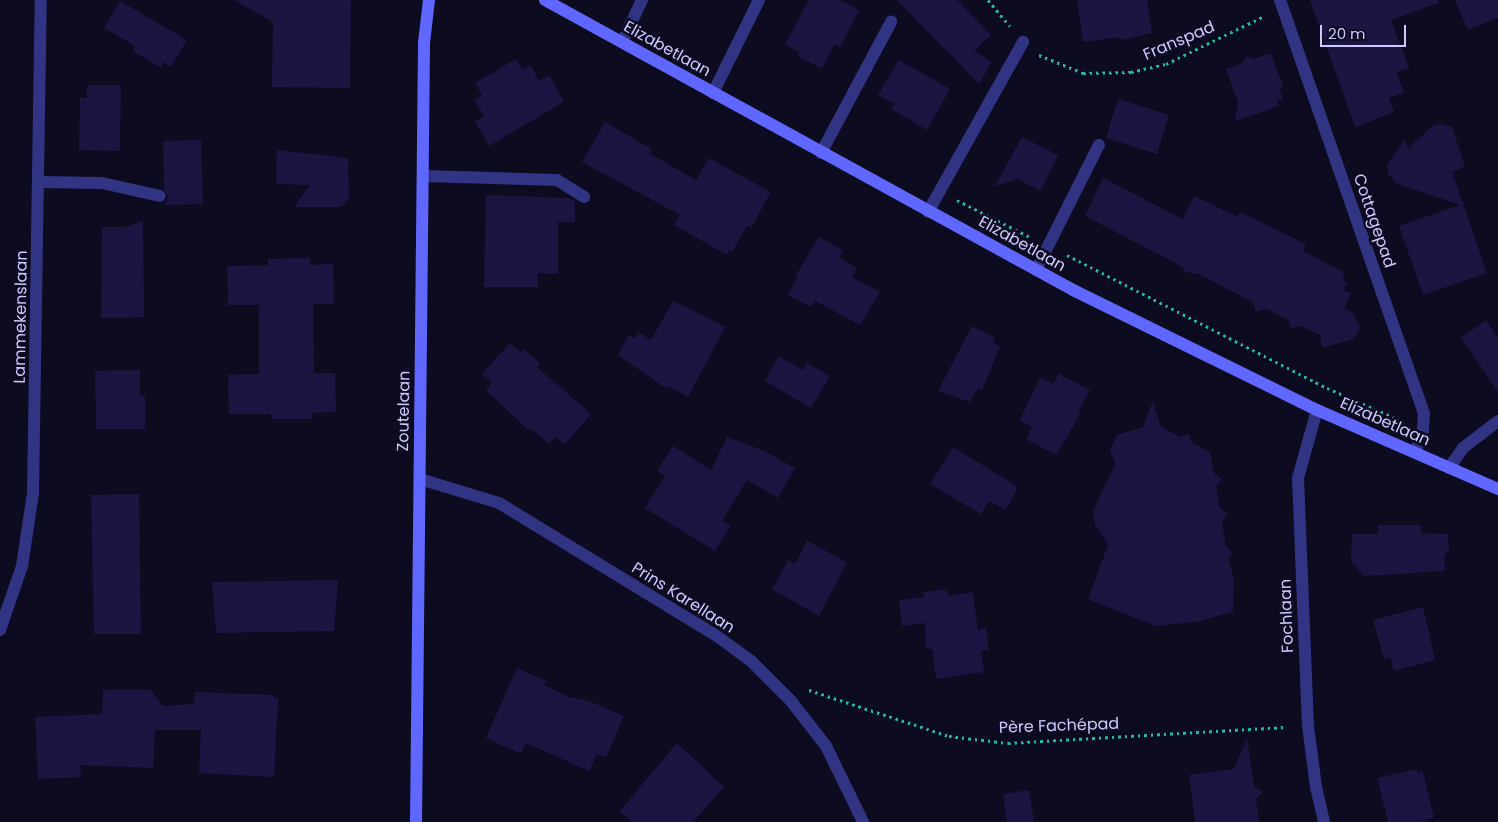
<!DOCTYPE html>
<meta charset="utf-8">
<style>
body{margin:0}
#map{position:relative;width:1498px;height:822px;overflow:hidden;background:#0d0b20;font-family:Poppins,sans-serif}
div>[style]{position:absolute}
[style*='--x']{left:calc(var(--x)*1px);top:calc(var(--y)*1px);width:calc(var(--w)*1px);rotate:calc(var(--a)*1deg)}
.building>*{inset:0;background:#1b1542}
.path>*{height:3px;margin-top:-1.5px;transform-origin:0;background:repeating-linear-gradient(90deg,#23b9a6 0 2.5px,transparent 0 6.5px)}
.lane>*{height:12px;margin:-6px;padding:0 6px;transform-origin:6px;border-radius:6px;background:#313483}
.street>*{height:12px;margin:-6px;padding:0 6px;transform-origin:6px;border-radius:6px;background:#313483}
.secondary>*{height:12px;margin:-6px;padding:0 6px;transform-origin:6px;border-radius:6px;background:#6067ff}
span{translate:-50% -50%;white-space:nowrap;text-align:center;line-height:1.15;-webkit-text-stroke:5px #0d0b20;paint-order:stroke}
.street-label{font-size:16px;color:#ccc9ff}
.scale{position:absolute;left:1320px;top:25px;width:86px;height:22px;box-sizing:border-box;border:2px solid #ccc9ff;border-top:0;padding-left:6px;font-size:15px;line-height:18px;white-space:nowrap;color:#ccc9ff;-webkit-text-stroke:4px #0d0b20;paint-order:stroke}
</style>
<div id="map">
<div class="building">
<div style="clip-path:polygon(234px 0,351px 0,350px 88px,272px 87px,273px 22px)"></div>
<div style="clip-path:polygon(809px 0,839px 0,859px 10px,840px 47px,835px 44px,822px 69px,798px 56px,799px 52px,785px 44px)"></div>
<div style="clip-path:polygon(897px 0,957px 0,991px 35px,974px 51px,992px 62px,979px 84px)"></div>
<div style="clip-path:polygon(1077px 0,1147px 0,1152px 33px,1121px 40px,1120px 37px,1083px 42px)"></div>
<div style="clip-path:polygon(1310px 0,1438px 0,1439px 3px,1391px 20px,1409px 68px,1396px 72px,1404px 92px,1389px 98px,1394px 112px,1355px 127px)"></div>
<div style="clip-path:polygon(1455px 0,1498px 0,1498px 18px,1468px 30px)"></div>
<div style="clip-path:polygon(120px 1px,187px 40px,171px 67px,164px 62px,161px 68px,133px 51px,135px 46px,104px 28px)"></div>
<div style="clip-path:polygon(1271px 53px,1283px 87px,1279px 88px,1283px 99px,1277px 101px,1279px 106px,1235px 121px,1238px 102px,1226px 69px,1242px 63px,1246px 56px,1254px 59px)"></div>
<div style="clip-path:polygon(516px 59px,522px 69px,531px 65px,539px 81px,549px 75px,564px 102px,489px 146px,475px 121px,484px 116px,474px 100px,482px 95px,475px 83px)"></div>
<div style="clip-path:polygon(899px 60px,950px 89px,927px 130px,891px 109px,894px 104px,878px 95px)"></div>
<div style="clip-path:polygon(87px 85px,121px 85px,120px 151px,79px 150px,80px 98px,87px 98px)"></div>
<div style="clip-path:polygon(1118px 99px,1169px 115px,1157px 154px,1106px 138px)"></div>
<div style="clip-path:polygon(605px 122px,652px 149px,649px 153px,696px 180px,709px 158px,771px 192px,751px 228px,747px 226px,732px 252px,729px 250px,727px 255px,674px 225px,680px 215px,582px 162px)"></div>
<div style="clip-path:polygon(1442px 124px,1452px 127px,1465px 167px,1452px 172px,1487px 273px,1423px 295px,1399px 226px,1460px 205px,1397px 184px,1388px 174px,1387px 165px,1405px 139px,1408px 148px,1434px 125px)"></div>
<div style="clip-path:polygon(1022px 137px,1058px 155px,1040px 191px,1018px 179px,995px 186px)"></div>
<div style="clip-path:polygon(201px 140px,203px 204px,165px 205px,168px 197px,164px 189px,163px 141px)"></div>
<div style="clip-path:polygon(277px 150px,348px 158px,349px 199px,341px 207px,294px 207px,310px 185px,276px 184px)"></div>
<div style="clip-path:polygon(1103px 178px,1183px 219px,1194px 196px,1238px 217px,1240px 212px,1306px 244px,1303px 251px,1345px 273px,1342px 281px,1347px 283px,1344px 290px,1351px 293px,1344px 308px,1353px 313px,1360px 328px,1354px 339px,1322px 348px,1320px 335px,1299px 326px,1291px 329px,1288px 320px,1267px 309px,1256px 312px,1253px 302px,1198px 274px,1185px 272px,1183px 267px,1085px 216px)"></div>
<div style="clip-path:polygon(486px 195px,570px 198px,575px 201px,575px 222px,558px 222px,558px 274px,538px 273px,538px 287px,484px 287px)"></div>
<div style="clip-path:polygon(143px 221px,144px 317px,101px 318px,102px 227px,124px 227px)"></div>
<div style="clip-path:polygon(819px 237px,843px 250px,839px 258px,857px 268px,852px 277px,880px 292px,860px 325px,815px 301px,811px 307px,788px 295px,797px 278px,795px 277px)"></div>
<div style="clip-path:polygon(310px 258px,310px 265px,333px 264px,334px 304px,313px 304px,314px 373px,335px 373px,336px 412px,312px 413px,312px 419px,271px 419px,271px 414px,229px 414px,228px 375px,259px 374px,259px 305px,228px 305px,227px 266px,268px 265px,268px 259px)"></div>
<div style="clip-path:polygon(673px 301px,725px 327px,688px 397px,668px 386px,667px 389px,618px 355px,629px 335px,635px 339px,638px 332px,651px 340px)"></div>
<div style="clip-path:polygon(1486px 320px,1498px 338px,1498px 392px,1461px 338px)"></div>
<div style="clip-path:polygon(972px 326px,995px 338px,993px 343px,1000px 347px,982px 390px,978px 388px,970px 402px,938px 391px)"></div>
<div style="clip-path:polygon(510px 343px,520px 352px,523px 349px,540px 363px,537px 367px,591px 414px,564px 445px,555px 437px,549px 444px,533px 430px,527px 429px,486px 390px,492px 383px,482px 374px)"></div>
<div style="clip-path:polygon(779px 356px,803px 370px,807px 363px,830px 376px,811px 408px,765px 381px)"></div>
<div style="clip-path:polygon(140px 370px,140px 396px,145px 396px,145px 429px,96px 429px,95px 371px)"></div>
<div style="clip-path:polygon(1059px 374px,1090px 390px,1078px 412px,1081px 413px,1056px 455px,1026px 439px,1032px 427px,1020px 420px,1040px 377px,1053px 384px)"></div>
<div style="clip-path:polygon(1153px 401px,1161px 427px,1180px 437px,1189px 434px,1192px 443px,1210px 452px,1214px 473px,1222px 479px,1216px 486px,1220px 508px,1228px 514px,1222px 522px,1226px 547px,1233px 552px,1228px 559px,1234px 579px,1233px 612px,1195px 622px,1156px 626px,1088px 599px,1108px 545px,1095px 525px,1093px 512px,1115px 464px,1110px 450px,1117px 435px,1143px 427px)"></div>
<div style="clip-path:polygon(727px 437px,762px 450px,795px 468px,778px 498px,747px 480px,722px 521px,731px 526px,715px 551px,645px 508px,665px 476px,657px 471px,673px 446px,711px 470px)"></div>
<div style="clip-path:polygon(953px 447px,1018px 487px,1006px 510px,989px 501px,981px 514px,930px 484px)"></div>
<div style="clip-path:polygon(139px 494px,141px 634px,94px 634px,91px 495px)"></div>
<div style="clip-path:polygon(1378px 525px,1421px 525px,1421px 533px,1448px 534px,1449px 551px,1444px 555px,1445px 571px,1364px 576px,1351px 562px,1352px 534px,1378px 534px)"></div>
<div style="clip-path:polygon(807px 541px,847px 562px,819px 616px,772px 589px,788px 560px,795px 564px)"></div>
<div style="clip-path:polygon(338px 580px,334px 631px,216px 633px,212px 582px)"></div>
<div style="clip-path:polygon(947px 589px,948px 596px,973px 592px,978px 630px,986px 628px,989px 650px,981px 651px,984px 672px,936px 679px,932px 649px,926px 649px,925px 623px,902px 626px,899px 600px,924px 597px,923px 592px)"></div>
<div style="clip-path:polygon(1423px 607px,1435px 660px,1394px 671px,1390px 657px,1384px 659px,1373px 620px)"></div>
<div style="clip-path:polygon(517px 668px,546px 681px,544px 685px,569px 697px,589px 701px,624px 716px,606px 757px,597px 754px,589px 771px,526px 743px,521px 754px,486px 738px)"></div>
<div style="clip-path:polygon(130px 689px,151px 690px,163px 706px,194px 704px,195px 692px,273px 695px,273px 698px,278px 698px,274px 777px,199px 773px,201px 730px,155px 730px,153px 768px,80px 765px,81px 777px,38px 779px,35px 717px,102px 714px,103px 690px)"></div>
<div style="clip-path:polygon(1247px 738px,1254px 786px,1263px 792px,1256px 799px,1259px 822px,1195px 822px,1189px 775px,1234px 769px)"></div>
<div style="clip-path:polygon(677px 743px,724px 787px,693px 822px,633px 822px,620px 811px)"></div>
<div style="clip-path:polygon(1417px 769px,1418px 773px,1423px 772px,1434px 817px,1420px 822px,1388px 822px,1377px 778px)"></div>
<div style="clip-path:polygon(1029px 790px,1034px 822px,1007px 822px,1003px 794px)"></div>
</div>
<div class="path">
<div style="--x:988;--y:0;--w:34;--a:50"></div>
<div style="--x:1039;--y:55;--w:48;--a:22.2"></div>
<div style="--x:1083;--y:73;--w:48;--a:-1.2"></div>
<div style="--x:1131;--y:72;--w:36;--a:-13"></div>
<div style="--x:1166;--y:64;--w:109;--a:-26.1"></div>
<div style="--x:957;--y:200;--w:82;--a:26.9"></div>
<div style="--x:1067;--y:255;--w:292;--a:27.1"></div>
<div style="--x:1327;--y:388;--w:84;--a:23.8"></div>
<div style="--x:809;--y:690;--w:147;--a:18.2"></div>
<div style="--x:949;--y:736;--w:59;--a:6.8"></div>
<div style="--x:1008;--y:743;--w:279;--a:-3.3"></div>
</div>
<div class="lane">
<div style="--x:622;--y:42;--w:47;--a:-64.5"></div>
<div style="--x:713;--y:93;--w:104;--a:-63.7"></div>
<div style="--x:821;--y:153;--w:149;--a:-61.9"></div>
<div style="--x:423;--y:176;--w:134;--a:1.7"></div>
<div style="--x:557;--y:180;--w:32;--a:32"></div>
<div style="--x:40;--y:182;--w:62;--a:0.9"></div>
<div style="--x:102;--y:183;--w:59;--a:12.6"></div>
<div style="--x:928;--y:212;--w:195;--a:-60.8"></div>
<div style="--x:1036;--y:270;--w:140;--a:-63.3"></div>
</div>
<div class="street">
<div style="--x:1280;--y:0;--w:438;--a:70.8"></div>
<div style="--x:1424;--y:414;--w:16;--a:94"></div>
<div style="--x:1423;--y:430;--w:24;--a:109"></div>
<div style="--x:1317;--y:410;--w:71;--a:105.6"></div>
<div style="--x:1298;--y:478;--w:248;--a:87.7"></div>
<div style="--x:1308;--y:726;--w:62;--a:82.5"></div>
<div style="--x:1316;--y:787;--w:36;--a:77"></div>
<div style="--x:1449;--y:468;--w:24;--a:-55"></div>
<div style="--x:1463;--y:448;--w:44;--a:-37.6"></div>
<div style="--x:420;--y:479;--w:83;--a:16.9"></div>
<div style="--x:499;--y:503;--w:252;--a:31.4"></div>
<div style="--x:714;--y:634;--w:46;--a:36.1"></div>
<div style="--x:751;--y:661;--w:57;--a:45"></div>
<div style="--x:791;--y:701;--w:57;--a:52.1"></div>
<div style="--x:826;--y:746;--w:85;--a:64"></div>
<div style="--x:0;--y:630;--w:68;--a:-71"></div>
<div style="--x:22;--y:566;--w:74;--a:-81.4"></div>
<div style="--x:33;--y:493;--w:493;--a:-89.1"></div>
</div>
<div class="secondary">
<div style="--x:545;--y:0;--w:602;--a:28.78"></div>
<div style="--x:1073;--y:290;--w:272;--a:26.2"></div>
<div style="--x:1317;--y:410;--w:197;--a:23.6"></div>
<div style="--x:416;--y:822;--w:779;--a:-89.41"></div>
<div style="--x:424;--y:43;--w:43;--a:-83.4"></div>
</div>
<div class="street-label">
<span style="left:1179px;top:41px;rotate:-23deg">Franspad</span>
<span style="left:667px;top:49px;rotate:29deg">Elizabetlaan</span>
<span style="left:1374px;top:221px;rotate:71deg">Cottagepad</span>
<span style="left:1022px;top:244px;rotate:29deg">Elizabetlaan</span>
<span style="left:21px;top:317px;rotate:-89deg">Lammekenslaan</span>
<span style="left:404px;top:411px;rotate:-89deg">Zoutelaan</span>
<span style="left:1385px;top:422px;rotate:24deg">Elizabetlaan</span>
<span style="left:683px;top:598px;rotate:32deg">Prins Karellaan</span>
<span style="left:1287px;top:616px;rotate:-92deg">Fochlaan</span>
<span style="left:1059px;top:726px;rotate:-2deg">Père Fachépad</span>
</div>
<div class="scale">20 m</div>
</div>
